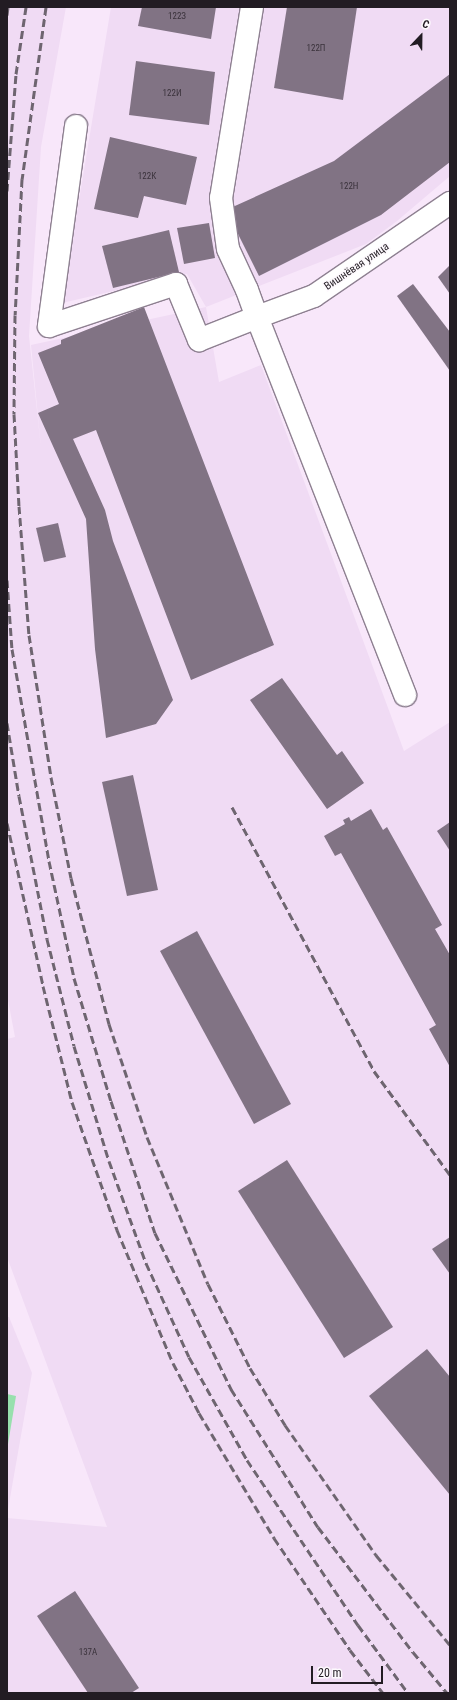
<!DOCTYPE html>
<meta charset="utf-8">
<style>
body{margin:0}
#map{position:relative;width:457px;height:1700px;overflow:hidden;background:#f8e7fa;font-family:"Roboto Condensed",sans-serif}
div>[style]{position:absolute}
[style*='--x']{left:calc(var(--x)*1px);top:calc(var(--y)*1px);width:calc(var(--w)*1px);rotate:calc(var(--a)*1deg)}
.built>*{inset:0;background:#f0dbf4}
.green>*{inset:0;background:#97e0ad}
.building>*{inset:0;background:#817384}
.roads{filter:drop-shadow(1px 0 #8e8091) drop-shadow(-1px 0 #8e8091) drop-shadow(0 1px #8e8091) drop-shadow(0 -1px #8e8091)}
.minor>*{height:22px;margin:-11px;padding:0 11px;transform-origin:11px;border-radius:11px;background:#fff}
.rail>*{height:3px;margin-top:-1.5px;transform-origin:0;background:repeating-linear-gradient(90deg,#6e6570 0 8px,transparent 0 12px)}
span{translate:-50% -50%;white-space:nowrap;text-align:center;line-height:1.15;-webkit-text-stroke:3px #fdf9fd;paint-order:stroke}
.number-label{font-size:9px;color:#3a323b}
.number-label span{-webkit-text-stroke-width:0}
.street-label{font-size:11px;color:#221c23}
.frame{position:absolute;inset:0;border:8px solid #221c23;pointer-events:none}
.north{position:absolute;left:401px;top:16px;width:40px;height:40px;-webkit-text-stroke:3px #fdf9fd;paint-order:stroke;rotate:22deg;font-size:11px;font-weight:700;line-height:16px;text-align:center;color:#221c23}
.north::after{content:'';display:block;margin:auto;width:14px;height:18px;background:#221c23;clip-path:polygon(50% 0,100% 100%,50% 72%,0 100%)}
.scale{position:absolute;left:311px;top:1666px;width:72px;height:18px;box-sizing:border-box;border:2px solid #221c23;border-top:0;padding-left:5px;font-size:12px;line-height:14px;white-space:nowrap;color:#221c23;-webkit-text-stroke:3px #fdf9fd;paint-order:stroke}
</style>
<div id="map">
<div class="built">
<div style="clip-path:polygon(7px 7px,66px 7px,41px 147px,29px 336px,41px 448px,31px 345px,206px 307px,187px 274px,62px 303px,111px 7px,450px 7px,450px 176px,397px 221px,366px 244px,206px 307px,219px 382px,261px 365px,404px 751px,450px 722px,450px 1693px,7px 1693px,7px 1518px,107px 1527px,7px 1257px,7px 1039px,15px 1037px,7px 995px)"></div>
<div style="clip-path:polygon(7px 1317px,9px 1317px,32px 1373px,7px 1515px)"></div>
</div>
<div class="green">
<div style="clip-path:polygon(7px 1394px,16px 1396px,7px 1450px)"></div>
</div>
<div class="building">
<div style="clip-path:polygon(142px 7px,216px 7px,211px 39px,138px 26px)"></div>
<div style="clip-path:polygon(287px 7px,357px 7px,343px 100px,274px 88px)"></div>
<div style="clip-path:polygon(136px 61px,215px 72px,209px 125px,129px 115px)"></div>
<div style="clip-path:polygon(450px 74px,450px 162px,381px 215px,259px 276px,226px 210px,334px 161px)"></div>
<div style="clip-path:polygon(110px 137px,197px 157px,186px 205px,144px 196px,138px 218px,94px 209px)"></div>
<div style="clip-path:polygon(209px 223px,215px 258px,184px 264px,177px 228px)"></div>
<div style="clip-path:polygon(169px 230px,179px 272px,113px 288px,102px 246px)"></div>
<div style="clip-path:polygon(450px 265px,450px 294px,438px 277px)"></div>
<div style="clip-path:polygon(413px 284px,450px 332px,450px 371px,397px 296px)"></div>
<div style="clip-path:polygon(144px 307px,274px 645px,191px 680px,96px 430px,73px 439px,105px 510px,113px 541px,173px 700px,156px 724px,106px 738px,95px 649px,86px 519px,38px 413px,59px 404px,38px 353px,61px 344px,61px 340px)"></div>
<div style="clip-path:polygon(58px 523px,66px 557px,44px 562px,36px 528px)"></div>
<div style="clip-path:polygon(282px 678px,337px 755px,342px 751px,364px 783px,327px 809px,250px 700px)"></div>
<div style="clip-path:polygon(133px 775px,158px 890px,127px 896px,102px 782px)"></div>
<div style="clip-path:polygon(371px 809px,383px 830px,387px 827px,442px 925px,435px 929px,450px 955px,450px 1067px,429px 1029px,436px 1025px,341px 853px,335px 856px,324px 836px,345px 824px,343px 820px,349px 817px,351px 821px)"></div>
<div style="clip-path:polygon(450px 822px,450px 851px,437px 831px)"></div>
<div style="clip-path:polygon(197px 931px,291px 1104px,254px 1124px,160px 951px)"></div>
<div style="clip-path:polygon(287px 1160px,393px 1327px,344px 1358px,238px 1191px)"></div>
<div style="clip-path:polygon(450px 1237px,450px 1274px,432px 1249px)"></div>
<div style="clip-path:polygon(427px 1349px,450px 1377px,450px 1495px,369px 1396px)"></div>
<div style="clip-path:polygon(75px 1591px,139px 1688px,131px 1693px,88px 1693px,37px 1616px)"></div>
</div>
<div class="roads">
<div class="minor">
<div style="--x:252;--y:7;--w:193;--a:99.2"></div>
<div style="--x:221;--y:198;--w:51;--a:82.2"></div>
<div style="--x:228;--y:249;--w:45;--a:65.1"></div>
<div style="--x:247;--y:290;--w:29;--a:70"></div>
<div style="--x:257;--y:317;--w:61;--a:-20.2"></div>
<div style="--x:314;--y:296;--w:165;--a:-34.4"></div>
<div style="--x:76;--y:126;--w:202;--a:97.7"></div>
<div style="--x:49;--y:326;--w:134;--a:-18.3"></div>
<div style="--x:176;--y:284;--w:61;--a:67.7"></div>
<div style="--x:199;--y:340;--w:62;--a:-21.6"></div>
<div style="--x:257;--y:317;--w:406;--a:68.6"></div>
</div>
</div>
<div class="rail">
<div style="--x:46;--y:7;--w:174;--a:97.9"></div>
<div style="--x:22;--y:179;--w:136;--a:92.9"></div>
<div style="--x:15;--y:315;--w:99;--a:90.6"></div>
<div style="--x:14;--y:414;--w:92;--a:86.9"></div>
<div style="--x:19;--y:506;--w:129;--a:85.6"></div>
<div style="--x:29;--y:635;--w:144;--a:81.2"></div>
<div style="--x:51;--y:777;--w:103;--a:78.8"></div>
<div style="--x:71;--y:878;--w:151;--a:75.4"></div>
<div style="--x:109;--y:1024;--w:119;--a:71.4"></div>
<div style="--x:147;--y:1137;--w:159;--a:67.5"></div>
<div style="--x:208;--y:1284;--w:94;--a:63.4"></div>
<div style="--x:250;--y:1368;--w:67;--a:58.4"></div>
<div style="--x:285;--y:1425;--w:159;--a:55"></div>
<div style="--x:376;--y:1555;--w:117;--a:50.6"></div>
<div style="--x:7;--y:15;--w:8;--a:-83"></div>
<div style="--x:7;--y:191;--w:117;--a:-85.6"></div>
<div style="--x:16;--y:74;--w:68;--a:-81.5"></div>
<div style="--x:7;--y:580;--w:69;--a:85.9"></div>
<div style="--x:12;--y:649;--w:215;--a:80.1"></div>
<div style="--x:49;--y:861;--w:120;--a:77.9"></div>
<div style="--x:74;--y:978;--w:128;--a:73.3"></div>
<div style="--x:111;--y:1101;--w:139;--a:71.6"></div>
<div style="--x:155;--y:1233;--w:174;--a:64"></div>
<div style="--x:231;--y:1389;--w:163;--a:57.8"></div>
<div style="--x:318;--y:1527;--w:157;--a:52.8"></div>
<div style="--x:413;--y:1652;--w:53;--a:50.3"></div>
<div style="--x:7;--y:723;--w:74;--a:80.7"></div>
<div style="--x:19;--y:796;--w:146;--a:78.9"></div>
<div style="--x:47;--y:939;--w:110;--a:75.8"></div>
<div style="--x:74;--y:1046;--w:120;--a:73.1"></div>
<div style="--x:109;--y:1161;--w:109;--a:70.1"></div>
<div style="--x:146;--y:1263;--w:103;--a:65.4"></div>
<div style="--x:189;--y:1357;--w:118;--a:60.6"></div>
<div style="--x:247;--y:1460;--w:199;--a:56.1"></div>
<div style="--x:358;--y:1625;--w:84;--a:53.7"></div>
<div style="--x:232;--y:807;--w:300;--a:61.7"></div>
<div style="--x:374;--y:1071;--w:129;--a:53.8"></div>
<div style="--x:7;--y:823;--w:167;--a:77.5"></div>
<div style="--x:43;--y:986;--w:120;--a:76"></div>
<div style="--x:72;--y:1102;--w:136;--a:70.6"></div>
<div style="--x:117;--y:1230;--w:144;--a:67.2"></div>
<div style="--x:173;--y:1363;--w:56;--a:62.5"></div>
<div style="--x:199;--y:1413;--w:146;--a:59"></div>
<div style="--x:274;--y:1538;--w:135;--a:55.8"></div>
<div style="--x:350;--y:1650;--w:54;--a:52.5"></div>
</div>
<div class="number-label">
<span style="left:177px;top:16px">122З</span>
<span style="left:316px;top:48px">122П</span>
<span style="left:172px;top:93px">122И</span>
<span style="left:147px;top:176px">122К</span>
<span style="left:349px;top:186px">122Н</span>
<span style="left:88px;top:1652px">137А</span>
</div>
<div class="street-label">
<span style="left:357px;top:267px;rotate:-34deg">Вишнёвая улица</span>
</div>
<div class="frame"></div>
<div class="north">С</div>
<div class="scale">20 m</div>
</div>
